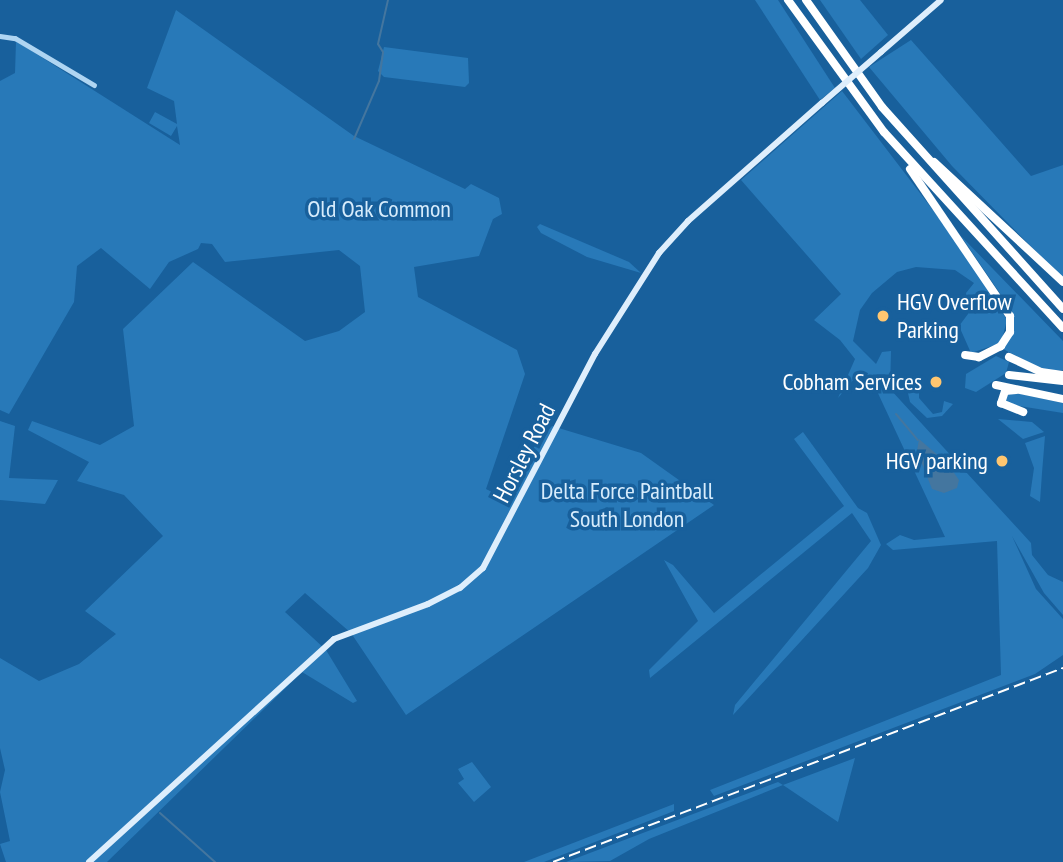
<!DOCTYPE html>
<style>
body{margin:0}
#map{position:relative;width:1063px;height:862px;overflow:hidden;background:#18609c;font-family:"PT Sans Narrow",sans-serif}
div>[style]{position:absolute}
[style*='--x']{left:calc(var(--x)*1px);top:calc(var(--y)*1px);width:calc(var(--w)*1px);rotate:calc(var(--a)*1deg)}
.green>*{inset:0;background:#2879b8}
.water>*{inset:0;background:#44769f}
.stream>*{height:2px;margin:-1px;padding:0 1px;transform-origin:1px;border-radius:1px;background:#44769f}
.street>*{height:4.5px;margin:-2.25px;padding:0 2.25px;transform-origin:2.25px;border-radius:2.25px;background:#afd5f2}
.secondary>*{height:6px;margin:-3px;padding:0 3px;transform-origin:3px;border-radius:3px;background:#deeefc}
.highway>*{height:8px;margin:-4px;padding:0 4px;transform-origin:4px;border-radius:4px;background:#fff}
.rail>*{height:2px;margin-top:-1px;transform-origin:0;background:repeating-linear-gradient(90deg,#fff 0 12px,transparent 0 17px)}
.secondary-bridge>*{height:6px;margin:-3px;padding:0 3px;transform-origin:3px;border-radius:3px;background:#deeefc}
.dots>*{width:19px;height:19px;translate:-50% -50%;box-sizing:border-box;border:4px solid #18609c;border-radius:50%}
span{translate:-50% -50%;white-space:nowrap;text-align:center;line-height:1.15;-webkit-text-stroke:7px #18609c;paint-order:stroke}
.park-label{font-size:24px;color:#d7ecfc}
.poi-label{font-size:24px;color:#fff}
.left{translate:0 -50%;text-align:left}
.right{translate:-100% -50%;text-align:right}
.street-label{font-size:24px;color:#fff}
</style>
<div id="map">
<div class="green">
<div style="clip-path:polygon(755px 0,778px 0,835px 88px,820px 100px)"></div>
<div style="clip-path:polygon(820px 0,860px 0,888px 35px,861px 59px)"></div>
<div style="clip-path:polygon(176px 10px,354px 136px,465px 189px,471px 184px,499px 198px,502px 214px,493px 219px,479px 256px,414px 267px,418px 297px,517px 350px,525px 374px,486px 489px,492px 492px,508px 478px,552px 426px,641px 453px,714px 505px,406px 715px,351px 633px,305px 593px,285px 612px,326px 650px,357px 701px,353px 703px,302px 672px,107px 862px,6px 862px,0 844px,10px 841px,0 792px,5px 770px,0 748px,0 658px,39px 681px,79px 664px,116px 634px,85px 611px,163px 536px,124px 495px,77px 481px,89px 462px,28px 430px,32px 421px,100px 445px,134px 426px,123px 329px,193px 262px,305px 341px,339px 331px,365px 312px,360px 266px,339px 250px,225px 262px,212px 244px,201px 243px,198px 249px,169px 262px,150px 289px,101px 248px,77px 266px,74px 302px,9px 414px,0 410px,0 81px,15px 73px,16px 41px,180px 145px,177px 126px,171px 136px,149px 123px,155px 112px,177px 124px,174px 101px,147px 88px)"></div>
<div style="clip-path:polygon(911px 40px,1031px 176px,1063px 165px,1063px 279px,952px 166px,869px 67px)"></div>
<div style="clip-path:polygon(384px 47px,468px 58px,469px 83px,465px 87px,384px 77px,378px 71px)"></div>
<div style="clip-path:polygon(842px 91px,965px 252px,1007px 320px,1001px 343px,971px 353px,959px 326px,968px 314px,966px 293px,974px 283px,955px 270px,916px 267px,897px 272px,872px 293px,860px 310px,853px 341px,876px 364px,882px 352px,891px 351px,890px 389px,1031px 543px,1032px 555px,1048px 575px,1063px 582px,1063px 615px,1044px 593px,1012px 536px,1036px 589px,1063px 619px,1063px 655px,1035px 674px,714px 796px,710px 790px,1001px 675px,997px 541px,893px 550px,886px 544px,900px 535px,914px 540px,945px 537px,876px 389px,871px 391px,860px 379px,854px 379px,838px 398px,855px 359px,840px 340px,814px 320px,841px 294px,741px 180px)"></div>
<div style="clip-path:polygon(540px 224px,629px 262px,641px 273px,587px 257px,541px 233px,537px 227px)"></div>
<div style="clip-path:polygon(961px 236px,1063px 341px,1063px 370px,1044px 370px,1003px 349px,1014px 331px,1012px 311px)"></div>
<div style="clip-path:polygon(996px 356px,1009px 362px,1006px 373px,976px 392px,965px 388px,966px 374px)"></div>
<div style="clip-path:polygon(906px 384px,919px 385px,919px 398px,933px 414px,942px 412px,944px 401px,953px 404px,942px 416px,927px 418px,910px 402px)"></div>
<div style="clip-path:polygon(1011px 392px,1063px 403px,1063px 413px,1006px 404px,1004px 396px)"></div>
<div style="clip-path:polygon(998px 419px,1032px 422px,1044px 432px,1023px 439px)"></div>
<div style="clip-path:polygon(0 421px,15px 426px,9px 478px,58px 480px,45px 504px,0 500px)"></div>
<div style="clip-path:polygon(803px 432px,858px 508px,867px 513px,881px 545px,868px 568px,733px 715px,735px 705px,871px 541px,852px 513px,650px 678px,649px 670px,698px 621px,664px 560px,673px 565px,714px 613px,844px 506px,794px 439px)"></div>
<div style="clip-path:polygon(1045px 436px,1042px 473px,1040px 502px,1030px 496px,1034px 468px,1025px 443px)"></div>
<div style="clip-path:polygon(855px 758px,838px 822px,783px 785px,649px 839px,610px 861px,566px 862px,778px 782px,783px 785px)"></div>
<div style="clip-path:polygon(472px 762px,491px 787px,474px 802px,458px 783px,464px 779px,458px 769px)"></div>
<div style="clip-path:polygon(674px 804px,674px 811px,544px 862px,524px 862px)"></div>
</div>
<div class="water">
<div style="clip-path:polygon(919px 439px,948px 464px,959px 480px,957px 488px,944px 493px,932px 489px,917px 451px)"></div>
</div>
<div class="stream">
<div style="--x:354;--y:139;--w:63;--a:-66.7"></div>
<div style="--x:379;--y:81;--w:29;--a:-82"></div>
<div style="--x:383;--y:52;--w:9;--a:-122"></div>
<div style="--x:378;--y:44;--w:45;--a:-77.2"></div>
<div style="--x:896;--y:414;--w:34;--a:50"></div>
<div style="--x:160;--y:813;--w:74;--a:41.7"></div>
</div>
<div class="street">
<div style="--x:0;--y:36;--w:15;--a:8"></div>
<div style="--x:15;--y:38;--w:92;--a:30.7"></div>
</div>
<div class="secondary">
<div style="--x:881;--y:52;--w:79;--a:-40.9"></div>
<div style="--x:89;--y:862;--w:331;--a:-42.3"></div>
<div style="--x:334;--y:639;--w:100;--a:-20.4"></div>
<div style="--x:428;--y:604;--w:36;--a:-27"></div>
<div style="--x:460;--y:588;--w:30;--a:-41"></div>
<div style="--x:483;--y:568;--w:242;--a:-62.4"></div>
<div style="--x:595;--y:354;--w:120;--a:-57.6"></div>
<div style="--x:659;--y:253;--w:43;--a:-47.8"></div>
<div style="--x:688;--y:221;--w:179;--a:-41.4"></div>
</div>
<div class="highway">
<div style="--x:788;--y:0;--w:163;--a:54"></div>
<div style="--x:884;--y:132;--w:265;--a:47.6"></div>
<div style="--x:806;--y:0;--w:131;--a:54.6"></div>
<div style="--x:882;--y:107;--w:271;--a:48.1"></div>
<div style="--x:934;--y:162;--w:176;--a:42.9"></div>
<div style="--x:910;--y:169;--w:178;--a:55.8"></div>
<div style="--x:1010;--y:316;--w:16;--a:90"></div>
<div style="--x:1010;--y:332;--w:17;--a:123"></div>
<div style="--x:1001;--y:346;--w:25;--a:153"></div>
<div style="--x:979;--y:357;--w:14;--a:-172"></div>
<div style="--x:1009;--y:357;--w:35;--a:25"></div>
<div style="--x:1041;--y:372;--w:22;--a:8"></div>
<div style="--x:1009;--y:375;--w:54;--a:6.3"></div>
<div style="--x:996;--y:385;--w:68;--a:11.8"></div>
<div style="--x:1016;--y:390;--w:11;--a:175"></div>
<div style="--x:1005;--y:391;--w:13;--a:108"></div>
<div style="--x:1001;--y:403;--w:24;--a:22"></div>
</div>
<div class="rail">
<div style="--x:553;--y:862;--w:546;--a:-20.83"></div>
</div>
<div class="secondary-bridge">
<div style="--x:822;--y:103;--w:78;--a:-40.8"></div>
</div>
<div class="dots">
<div style="left:883px;top:316px;background:#ffc670"></div>
<div style="left:936px;top:382px;background:#ffc670"></div>
<div style="left:1002px;top:461px;background:#ffc670"></div>
</div>
<div class="park-label">
<span style="left:379px;top:209px">Old Oak Common</span>
<span style="left:627px;top:505px">Delta Force Paintball<br>South London</span>
</div>
<div class="poi-label">
<span class="left" style="left:897px;top:316px">HGV Overflow<br>Parking</span>
<span class="right" style="left:922px;top:382px">Cobham Services</span>
<span class="right" style="left:988px;top:461px">HGV parking</span>
</div>
<div class="street-label">
<span style="left:524px;top:453px;rotate:-63deg">Horsley Road</span>
</div>
</div>
